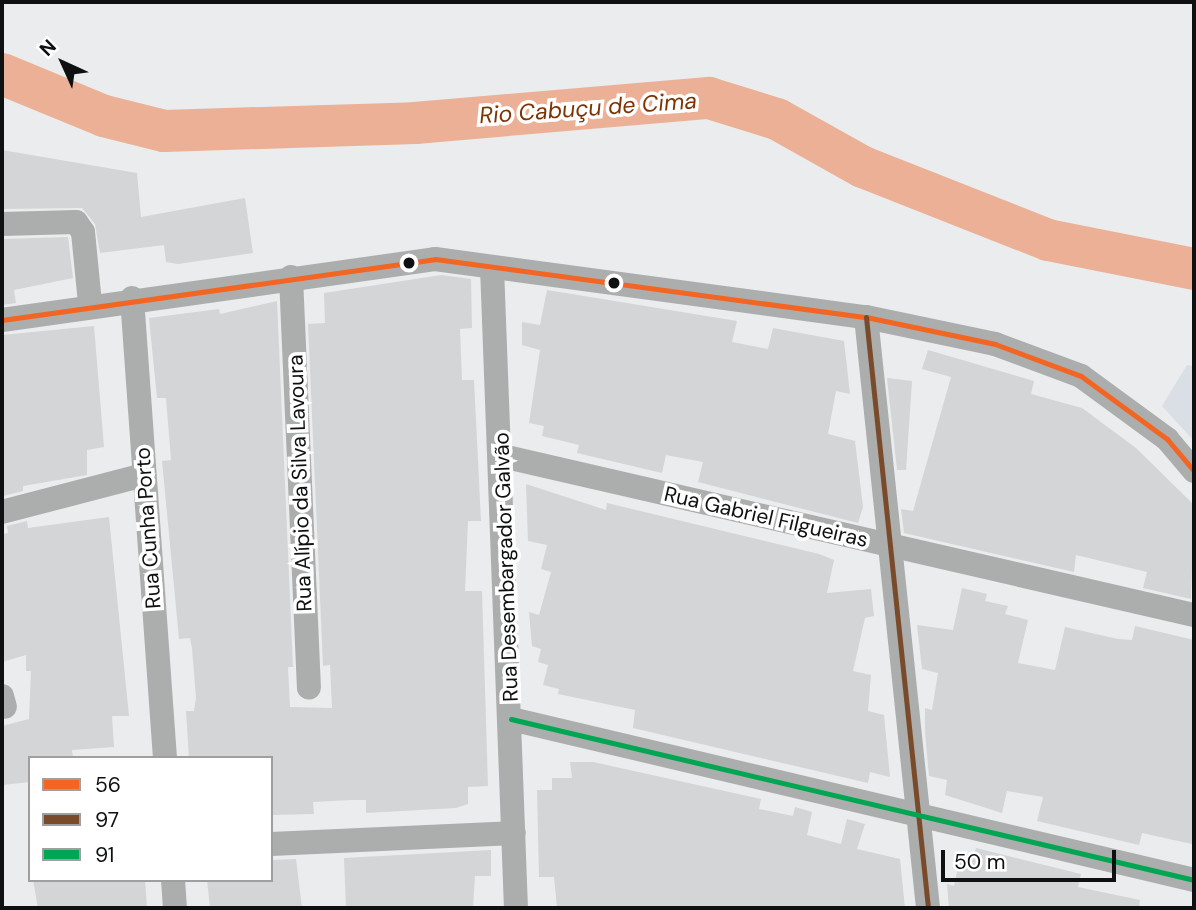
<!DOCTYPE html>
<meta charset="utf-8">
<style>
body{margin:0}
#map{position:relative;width:1196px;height:910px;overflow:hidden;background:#eaecee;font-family:"DM Sans",sans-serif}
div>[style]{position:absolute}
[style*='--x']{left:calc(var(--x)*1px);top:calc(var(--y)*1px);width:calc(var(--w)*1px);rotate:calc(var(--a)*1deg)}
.built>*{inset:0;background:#d9dfe4}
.river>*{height:42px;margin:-21px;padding:0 21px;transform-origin:21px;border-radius:21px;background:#ebb095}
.building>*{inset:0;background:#d3d5d6}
.street>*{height:24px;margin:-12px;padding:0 12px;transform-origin:12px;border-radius:12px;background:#acadad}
.bus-1>*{height:5px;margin:-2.5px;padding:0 2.5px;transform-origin:2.5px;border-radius:2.5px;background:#f26522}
.bus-2>*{height:5px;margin:-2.5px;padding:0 2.5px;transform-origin:2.5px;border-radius:2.5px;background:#7a4b2a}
.bus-3>*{height:5px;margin:-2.5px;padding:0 2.5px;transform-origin:2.5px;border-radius:2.5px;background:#00a651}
.dots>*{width:19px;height:19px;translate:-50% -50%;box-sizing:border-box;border:4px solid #fff;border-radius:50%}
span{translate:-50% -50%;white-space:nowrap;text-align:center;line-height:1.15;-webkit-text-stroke:7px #fff;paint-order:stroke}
.street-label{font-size:21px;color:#0e1011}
.water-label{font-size:23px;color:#7e3303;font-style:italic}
.frame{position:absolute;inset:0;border:4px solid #0e1011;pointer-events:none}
.legend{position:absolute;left:28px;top:756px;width:245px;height:126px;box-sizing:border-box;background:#fff;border:2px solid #9f9fa0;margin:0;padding:9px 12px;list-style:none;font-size:21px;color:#0e1011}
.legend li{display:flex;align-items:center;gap:14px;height:35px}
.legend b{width:35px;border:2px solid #9f9fa0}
.north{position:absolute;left:28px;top:28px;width:70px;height:70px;-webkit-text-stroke:5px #fff;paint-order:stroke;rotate:315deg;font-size:19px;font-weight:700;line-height:28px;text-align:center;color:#0e1011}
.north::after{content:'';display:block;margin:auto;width:24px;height:32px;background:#0e1011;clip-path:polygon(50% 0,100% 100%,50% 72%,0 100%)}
.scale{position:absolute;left:941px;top:850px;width:175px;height:32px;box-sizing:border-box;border:4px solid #0e1011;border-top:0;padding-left:9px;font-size:21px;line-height:24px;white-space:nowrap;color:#0e1011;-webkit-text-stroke:5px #fff;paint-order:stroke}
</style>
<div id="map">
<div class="built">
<div style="clip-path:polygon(1187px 365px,1194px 366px,1194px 441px,1162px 406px)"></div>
</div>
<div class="river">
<div style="--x:2;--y:74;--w:110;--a:22.4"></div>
<div style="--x:104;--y:116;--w:62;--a:14"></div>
<div style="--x:164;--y:131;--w:251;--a:-1.8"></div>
<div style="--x:415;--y:123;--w:295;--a:-4.9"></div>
<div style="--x:709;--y:98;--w:71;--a:17.2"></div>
<div style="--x:777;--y:119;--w:98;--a:29.2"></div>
<div style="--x:863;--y:167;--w:199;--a:21.5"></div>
<div style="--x:1048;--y:240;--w:149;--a:11.2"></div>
</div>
<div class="building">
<div style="clip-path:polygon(2px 150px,137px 173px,141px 217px,245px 198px,253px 253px,178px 264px,166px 262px,164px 245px,100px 253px,95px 224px,82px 208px,2px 209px)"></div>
<div style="clip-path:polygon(68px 237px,73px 278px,14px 290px,16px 303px,2px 305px,2px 239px)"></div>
<div style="clip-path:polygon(441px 275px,471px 279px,472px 328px,460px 329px,462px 380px,474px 380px,481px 521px,468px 521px,465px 591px,482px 591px,488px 786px,468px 787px,468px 804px,456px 808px,366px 813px,366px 800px,351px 800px,313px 802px,314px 814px,271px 815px,271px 758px,189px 758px,186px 711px,194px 711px,196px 698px,192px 648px,190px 638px,179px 639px,178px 628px,162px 461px,171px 460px,166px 398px,157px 398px,149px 318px,219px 309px,220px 314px,277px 301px,293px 667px,288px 667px,290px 707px,332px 708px,330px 665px,323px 666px,308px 324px,325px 323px,324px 293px)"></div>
<div style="clip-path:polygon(547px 290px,737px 321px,732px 342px,768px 349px,773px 328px,844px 341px,850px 394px,836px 391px,828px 434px,855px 441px,863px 507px,858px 523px,698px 482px,703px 462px,666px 455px,662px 473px,577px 453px,579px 445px,542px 436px,544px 426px,529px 423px,540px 350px,522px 345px,522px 322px,540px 325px)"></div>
<div style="clip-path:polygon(94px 326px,104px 447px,87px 450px,87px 475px,23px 486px,23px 491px,3px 496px,2px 335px)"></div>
<div style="clip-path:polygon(928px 350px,1034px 381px,1031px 394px,1082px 408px,1136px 448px,1194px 505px,1191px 599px,1143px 588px,1147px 572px,1076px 555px,1074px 572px,904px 533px,901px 509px,913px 511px,951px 377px,922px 369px)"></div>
<div style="clip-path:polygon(887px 378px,912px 381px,906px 470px,897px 470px)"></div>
<div style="clip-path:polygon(526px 484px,606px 510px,607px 503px,819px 554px,834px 560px,827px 593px,871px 589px,874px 616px,865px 618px,853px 671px,871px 675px,868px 711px,884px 715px,890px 777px,870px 772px,868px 783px,633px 728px,635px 710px,558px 694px,559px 689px,543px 685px,548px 665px,538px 662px,541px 649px,532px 646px,529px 612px,539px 615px,551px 572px,541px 569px,547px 545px,528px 541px)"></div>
<div style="clip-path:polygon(109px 517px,129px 716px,112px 716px,114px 747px,72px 750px,73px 758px,30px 758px,30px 782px,2px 785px,2px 726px,29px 719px,31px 671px,26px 671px,26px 655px,2px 662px,2px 534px,8px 533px,7px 526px,27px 521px,28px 528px)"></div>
<div style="clip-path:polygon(962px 588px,987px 594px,985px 601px,1008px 606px,1005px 614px,1028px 620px,1018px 663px,1055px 670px,1065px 627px,1118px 639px,1132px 640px,1135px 626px,1194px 640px,1192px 844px,1142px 833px,1139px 845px,1037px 821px,1043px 797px,1007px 791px,1002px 813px,945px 795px,947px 780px,929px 776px,925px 732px,925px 708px,932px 710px,938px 673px,922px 669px,917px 625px,953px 630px)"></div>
<div style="clip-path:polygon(570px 762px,593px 762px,761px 799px,759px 809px,793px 816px,795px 807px,812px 812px,807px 835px,841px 844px,847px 819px,865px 824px,857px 849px,900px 859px,905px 908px,557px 908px,554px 877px,539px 877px,537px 790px,552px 790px,552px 778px,572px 778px)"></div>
<div style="clip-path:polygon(976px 848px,1081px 874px,1078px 887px,1140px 900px,1139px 908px,949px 908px,947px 884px,954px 886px,961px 854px,973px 858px)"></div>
<div style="clip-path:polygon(491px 850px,491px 876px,475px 876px,473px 908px,346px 908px,344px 858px)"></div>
<div style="clip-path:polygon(296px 859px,302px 908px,210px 908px,207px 880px,271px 880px,271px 860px)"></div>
<div style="clip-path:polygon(33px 880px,145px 880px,147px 908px,38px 908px)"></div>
</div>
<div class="street">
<div style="--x:2;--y:224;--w:74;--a:-1.5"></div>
<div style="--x:76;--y:222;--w:12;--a:55"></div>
<div style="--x:83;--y:232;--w:72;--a:84.4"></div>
<div style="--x:492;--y:267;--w:641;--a:87.86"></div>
<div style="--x:291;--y:277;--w:411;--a:87.5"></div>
<div style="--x:132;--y:298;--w:461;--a:85.9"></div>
<div style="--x:866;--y:317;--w:594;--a:84.01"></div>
<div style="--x:2;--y:320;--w:437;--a:-8"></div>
<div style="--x:435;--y:259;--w:435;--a:7.7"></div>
<div style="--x:866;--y:317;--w:132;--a:11.8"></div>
<div style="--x:995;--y:344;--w:92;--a:20.4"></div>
<div style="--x:1081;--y:376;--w:107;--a:36.2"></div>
<div style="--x:1167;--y:439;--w:42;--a:49.8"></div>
<div style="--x:502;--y:456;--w:710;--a:12.94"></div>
<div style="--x:2;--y:512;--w:147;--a:-14.6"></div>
<div style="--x:2;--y:696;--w:11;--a:75"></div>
<div style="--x:511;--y:719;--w:702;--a:13.26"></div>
<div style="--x:271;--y:844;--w:243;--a:-2.6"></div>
<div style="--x:173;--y:880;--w:28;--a:86"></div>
</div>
<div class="bus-1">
<div style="--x:2;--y:320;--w:437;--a:-8"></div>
<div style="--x:435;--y:259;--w:435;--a:7.7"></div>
<div style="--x:866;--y:317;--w:132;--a:11.8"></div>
<div style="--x:995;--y:344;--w:92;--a:20.4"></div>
<div style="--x:1081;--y:376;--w:107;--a:36.2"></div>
<div style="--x:1167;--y:439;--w:42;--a:49.8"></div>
</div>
<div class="bus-2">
<div style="--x:866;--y:317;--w:594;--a:84.01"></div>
</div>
<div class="bus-3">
<div style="--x:511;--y:719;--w:702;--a:13.26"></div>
</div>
<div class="dots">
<div style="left:409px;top:263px;background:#0e1011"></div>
<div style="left:614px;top:283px;background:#0e1011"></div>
</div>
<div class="street-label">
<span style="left:300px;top:483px;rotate:-92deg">Rua Alípio da Silva Lavoura</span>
<span style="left:766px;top:517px;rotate:13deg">Rua Gabriel Filgueiras</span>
<span style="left:148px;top:528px;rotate:-94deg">Rua Cunha Porto</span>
<span style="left:506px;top:567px;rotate:-92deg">Rua Desembargador Galvão</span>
</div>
<div class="water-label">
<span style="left:588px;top:108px;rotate:-4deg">Rio Cabuçu de Cima</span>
</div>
<div class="frame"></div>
<ul class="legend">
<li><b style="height:9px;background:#f26522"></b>56</li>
<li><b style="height:9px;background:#7a4b2a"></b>97</li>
<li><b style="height:9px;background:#00a651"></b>91</li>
</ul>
<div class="north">N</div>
<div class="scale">50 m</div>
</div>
